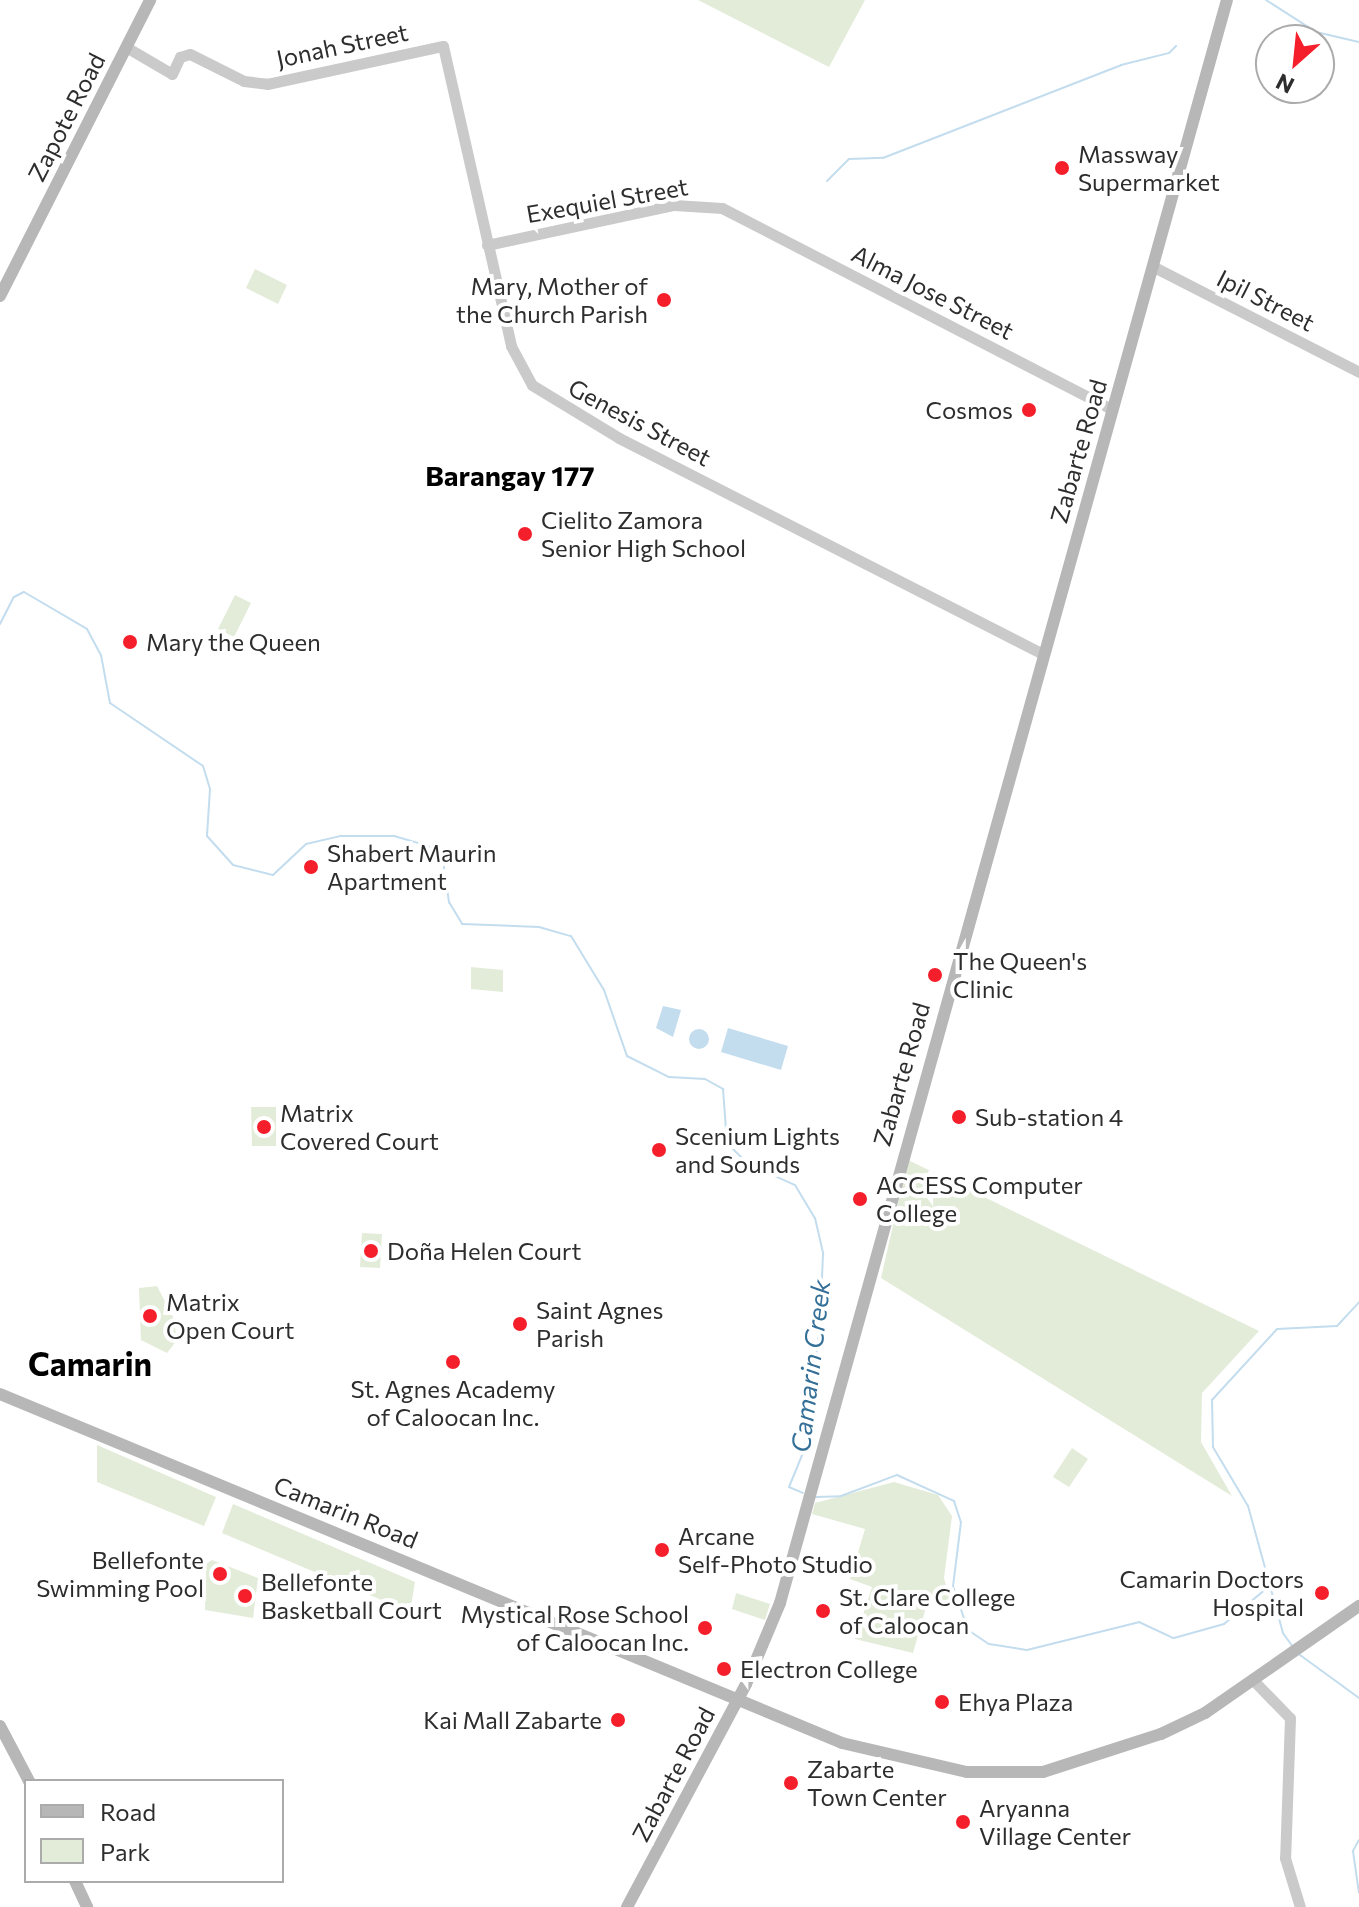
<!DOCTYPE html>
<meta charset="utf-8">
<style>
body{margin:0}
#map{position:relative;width:1359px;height:1907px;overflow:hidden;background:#fff;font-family:Commissioner,sans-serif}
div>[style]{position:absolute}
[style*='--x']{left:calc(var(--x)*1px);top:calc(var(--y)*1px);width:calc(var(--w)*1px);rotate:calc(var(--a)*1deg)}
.green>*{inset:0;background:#e3ecd9}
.water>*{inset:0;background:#c3ddee}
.round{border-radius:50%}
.stream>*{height:2px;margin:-1px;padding:0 1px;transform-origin:1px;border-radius:1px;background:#c3ddee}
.tertiary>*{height:11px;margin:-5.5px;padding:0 5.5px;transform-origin:5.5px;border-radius:5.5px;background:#cacaca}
.secondary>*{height:12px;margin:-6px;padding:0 6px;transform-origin:6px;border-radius:6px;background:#b7b7b7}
.dots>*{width:22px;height:22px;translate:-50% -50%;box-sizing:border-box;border:4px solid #fff;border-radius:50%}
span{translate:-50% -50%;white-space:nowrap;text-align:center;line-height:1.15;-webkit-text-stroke:8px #fff;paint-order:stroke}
.street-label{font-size:24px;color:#2d2d2d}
.poi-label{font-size:24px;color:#2d2d2d}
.left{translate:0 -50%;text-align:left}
.right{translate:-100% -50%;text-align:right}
.water-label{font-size:26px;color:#346f97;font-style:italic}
.quarter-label{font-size:28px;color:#000;font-weight:700}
.district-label{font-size:32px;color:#000;font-weight:700}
.legend{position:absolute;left:24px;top:1779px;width:260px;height:104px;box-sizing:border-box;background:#fff;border:2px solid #ababab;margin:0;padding:10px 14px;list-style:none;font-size:24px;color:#2d2d2d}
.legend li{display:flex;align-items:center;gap:16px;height:40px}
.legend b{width:40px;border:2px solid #ababab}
.north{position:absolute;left:1255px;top:24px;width:80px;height:80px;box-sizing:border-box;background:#fff;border:2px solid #ababab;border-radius:50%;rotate:207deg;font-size:22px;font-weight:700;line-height:32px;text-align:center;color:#2d2d2d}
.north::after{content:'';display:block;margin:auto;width:28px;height:36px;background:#f51f2c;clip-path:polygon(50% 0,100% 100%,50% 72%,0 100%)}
</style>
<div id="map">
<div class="green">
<div style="clip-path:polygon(698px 0,865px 0,829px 67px)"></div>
<div style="clip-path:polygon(255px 269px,287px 285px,278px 304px,246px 288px)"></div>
<div style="clip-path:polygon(235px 595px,251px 603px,234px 637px,218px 629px)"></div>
<div style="clip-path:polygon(471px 967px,503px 970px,503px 992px,471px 989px)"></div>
<div style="clip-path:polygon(251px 1107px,276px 1107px,276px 1146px,252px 1146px)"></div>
<div style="clip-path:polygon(908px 1160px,1259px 1331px,1202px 1393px,1201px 1442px,1232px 1496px,881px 1278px)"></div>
<div style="clip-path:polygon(362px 1233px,382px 1234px,380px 1268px,360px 1267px)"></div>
<div style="clip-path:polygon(157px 1286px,173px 1317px,177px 1340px,167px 1353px,141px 1340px,139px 1288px)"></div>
<div style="clip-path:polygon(97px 1445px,216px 1497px,204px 1526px,97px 1482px)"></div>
<div style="clip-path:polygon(1072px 1448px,1088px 1459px,1069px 1487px,1053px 1477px)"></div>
<div style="clip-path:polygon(894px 1482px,938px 1495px,952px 1516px,944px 1578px,952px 1608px,928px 1600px,913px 1653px,855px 1639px,872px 1587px,850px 1579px,865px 1529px,812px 1514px,815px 1503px)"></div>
<div style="clip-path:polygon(233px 1504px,415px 1582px,410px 1612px,222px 1533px)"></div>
<div style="clip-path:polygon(212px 1560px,258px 1578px,253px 1618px,205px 1610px,206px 1564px)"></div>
<div style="clip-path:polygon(736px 1593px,770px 1604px,765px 1620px,732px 1609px)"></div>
</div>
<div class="water">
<div style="clip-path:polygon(663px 1006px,681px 1010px,673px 1037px,656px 1028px)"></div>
<div style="clip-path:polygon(728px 1028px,788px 1046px,781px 1070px,721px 1052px)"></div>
<div class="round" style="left:689px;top:1029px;width:20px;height:20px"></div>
</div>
<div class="stream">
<div style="--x:1266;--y:0;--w:59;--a:32.6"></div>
<div style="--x:1316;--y:32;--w:44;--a:13.1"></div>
<div style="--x:827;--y:181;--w:31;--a:-45"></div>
<div style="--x:849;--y:159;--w:34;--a:-2"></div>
<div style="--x:883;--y:158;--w:256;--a:-21.3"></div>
<div style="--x:1121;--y:65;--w:49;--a:-14"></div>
<div style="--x:1169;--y:53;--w:10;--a:-45"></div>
<div style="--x:0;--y:624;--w:30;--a:-63"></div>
<div style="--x:14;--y:597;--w:11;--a:-27"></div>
<div style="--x:24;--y:592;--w:73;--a:30.4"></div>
<div style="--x:87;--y:629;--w:30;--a:62"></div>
<div style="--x:101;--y:655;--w:49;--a:79.4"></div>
<div style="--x:110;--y:703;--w:112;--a:34.1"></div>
<div style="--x:203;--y:766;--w:24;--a:73"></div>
<div style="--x:210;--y:789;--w:47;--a:93.7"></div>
<div style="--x:207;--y:836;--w:39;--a:48"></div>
<div style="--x:233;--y:865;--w:41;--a:14"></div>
<div style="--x:273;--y:875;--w:45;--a:-43.2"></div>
<div style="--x:306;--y:844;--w:35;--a:-13"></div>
<div style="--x:340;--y:836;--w:54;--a:0"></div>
<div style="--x:394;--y:836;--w:33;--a:16"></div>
<div style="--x:426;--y:845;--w:18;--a:29"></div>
<div style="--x:442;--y:854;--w:49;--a:81.7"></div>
<div style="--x:449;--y:902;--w:26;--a:59"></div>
<div style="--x:462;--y:924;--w:77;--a:2.2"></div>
<div style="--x:539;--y:927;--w:33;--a:16"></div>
<div style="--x:571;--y:936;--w:63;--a:58.6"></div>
<div style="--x:604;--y:990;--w:70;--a:70.8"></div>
<div style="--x:627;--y:1056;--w:47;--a:26.6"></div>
<div style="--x:669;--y:1077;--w:36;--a:3"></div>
<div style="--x:705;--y:1079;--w:21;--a:29"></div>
<div style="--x:723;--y:1089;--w:54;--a:85.8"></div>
<div style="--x:727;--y:1143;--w:30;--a:45"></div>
<div style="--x:748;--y:1164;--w:51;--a:24.1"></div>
<div style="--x:795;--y:1185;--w:39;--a:59"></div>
<div style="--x:815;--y:1218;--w:37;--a:77"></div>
<div style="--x:823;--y:1254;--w:70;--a:92.5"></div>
<div style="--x:820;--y:1324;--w:125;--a:96.9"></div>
<div style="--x:805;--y:1448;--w:42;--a:112.3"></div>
<div style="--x:789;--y:1487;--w:15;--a:23"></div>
<div style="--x:816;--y:1497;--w:25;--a:-2"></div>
<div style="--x:841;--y:1496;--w:60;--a:-20.6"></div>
<div style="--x:897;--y:1475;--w:63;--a:24.5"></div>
<div style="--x:954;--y:1501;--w:22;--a:72"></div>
<div style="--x:961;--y:1522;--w:64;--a:97.1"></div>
<div style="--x:953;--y:1586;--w:46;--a:71.2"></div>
<div style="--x:968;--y:1630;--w:25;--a:34"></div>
<div style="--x:989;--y:1644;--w:38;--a:9"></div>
<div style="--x:1027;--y:1650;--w:115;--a:-14"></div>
<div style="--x:1139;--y:1622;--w:38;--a:25"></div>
<div style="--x:1174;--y:1638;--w:52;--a:-15.6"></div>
<div style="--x:1224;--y:1624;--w:64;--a:-39.9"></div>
<div style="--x:1293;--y:1647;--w:17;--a:-126"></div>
<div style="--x:1283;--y:1633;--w:132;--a:-105.4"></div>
<div style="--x:1248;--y:1506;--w:69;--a:-120.7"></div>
<div style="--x:1213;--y:1447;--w:47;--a:-91.2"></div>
<div style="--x:1212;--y:1400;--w:96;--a:-47.5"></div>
<div style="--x:1277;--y:1329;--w:60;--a:-2.9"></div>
<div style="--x:1337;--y:1326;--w:33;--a:-47"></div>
<div style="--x:1300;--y:1655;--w:73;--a:36.1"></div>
<div style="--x:1359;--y:1840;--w:13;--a:119"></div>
<div style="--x:1353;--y:1851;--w:42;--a:81.9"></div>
</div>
<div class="tertiary">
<div style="--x:126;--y:47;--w:53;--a:30.4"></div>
<div style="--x:172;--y:74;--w:19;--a:-65"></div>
<div style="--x:180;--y:57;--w:10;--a:-17"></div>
<div style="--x:190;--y:54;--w:60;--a:26.6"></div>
<div style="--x:244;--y:81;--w:23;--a:7"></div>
<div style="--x:267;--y:84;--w:180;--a:-12.2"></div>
<div style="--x:443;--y:46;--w:308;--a:77.2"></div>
<div style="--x:511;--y:346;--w:44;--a:61.7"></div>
<div style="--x:532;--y:385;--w:102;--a:31.3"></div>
<div style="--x:619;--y:438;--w:476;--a:27"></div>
<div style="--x:487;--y:245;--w:191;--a:-12.1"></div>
<div style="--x:674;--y:205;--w:48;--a:3.6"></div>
<div style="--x:722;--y:208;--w:439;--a:27.3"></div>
<div style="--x:1152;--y:266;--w:233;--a:27.1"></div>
<div style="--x:1253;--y:1680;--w:53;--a:45.8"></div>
<div style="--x:1290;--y:1718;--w:140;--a:92"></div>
<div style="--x:1285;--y:1858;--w:51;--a:73"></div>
</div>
<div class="secondary">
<div style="--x:0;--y:296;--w:332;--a:-63.1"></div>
<div style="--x:0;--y:1394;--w:911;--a:22.51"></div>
<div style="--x:842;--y:1743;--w:128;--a:13.1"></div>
<div style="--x:967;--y:1772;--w:76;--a:0"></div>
<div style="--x:1043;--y:1772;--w:124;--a:-17.9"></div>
<div style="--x:1161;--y:1734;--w:49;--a:-25.5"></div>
<div style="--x:1205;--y:1713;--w:188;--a:-34.8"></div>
<div style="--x:0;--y:1726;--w:62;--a:62.2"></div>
<div style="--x:75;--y:1881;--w:29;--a:65"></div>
<div style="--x:627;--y:1907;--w:253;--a:-61.9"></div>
<div style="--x:746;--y:1684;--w:88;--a:-67.2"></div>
<div style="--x:780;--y:1603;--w:1664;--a:-74.42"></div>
</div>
<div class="dots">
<div style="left:1062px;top:168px;background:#f51f2c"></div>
<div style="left:664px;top:300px;background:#f51f2c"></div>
<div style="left:1029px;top:410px;background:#f51f2c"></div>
<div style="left:525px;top:534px;background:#f51f2c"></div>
<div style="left:130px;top:642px;background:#f51f2c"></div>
<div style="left:311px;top:867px;background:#f51f2c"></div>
<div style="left:935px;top:975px;background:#f51f2c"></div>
<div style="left:959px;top:1117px;background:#f51f2c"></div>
<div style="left:264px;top:1127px;background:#f51f2c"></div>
<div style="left:659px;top:1150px;background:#f51f2c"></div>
<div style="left:860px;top:1199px;background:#f51f2c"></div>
<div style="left:371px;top:1251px;background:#f51f2c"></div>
<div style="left:150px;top:1316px;background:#f51f2c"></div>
<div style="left:520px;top:1324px;background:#f51f2c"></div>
<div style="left:453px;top:1362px;background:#f51f2c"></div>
<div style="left:662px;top:1550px;background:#f51f2c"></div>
<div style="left:220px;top:1574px;background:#f51f2c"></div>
<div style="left:1322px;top:1593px;background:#f51f2c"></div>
<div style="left:245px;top:1596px;background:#f51f2c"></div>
<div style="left:823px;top:1611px;background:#f51f2c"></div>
<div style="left:705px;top:1628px;background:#f51f2c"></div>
<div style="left:724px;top:1669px;background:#f51f2c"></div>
<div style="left:942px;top:1702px;background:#f51f2c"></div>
<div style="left:618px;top:1720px;background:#f51f2c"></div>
<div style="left:791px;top:1783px;background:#f51f2c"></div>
<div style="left:963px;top:1822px;background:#f51f2c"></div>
</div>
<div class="street-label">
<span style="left:342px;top:45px;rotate:-12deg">Jonah Street</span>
<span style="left:66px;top:117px;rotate:-63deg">Zapote Road</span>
<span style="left:607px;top:200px;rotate:-10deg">Exequiel Street</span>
<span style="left:933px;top:292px;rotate:27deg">Alma Jose Street</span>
<span style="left:1266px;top:300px;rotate:27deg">Ipil Street</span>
<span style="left:640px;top:422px;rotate:28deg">Genesis Street</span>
<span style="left:1078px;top:451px;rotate:-74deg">Zabarte Road</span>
<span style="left:901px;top:1074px;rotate:-74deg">Zabarte Road</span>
<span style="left:346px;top:1512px;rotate:22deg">Camarin Road</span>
<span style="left:673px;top:1774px;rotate:-62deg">Zabarte Road</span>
</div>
<div class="poi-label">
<span class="left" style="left:1078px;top:168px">Massway<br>Supermarket</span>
<span class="right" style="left:648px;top:300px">Mary, Mother of<br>the Church Parish</span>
<span class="right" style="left:1013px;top:410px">Cosmos</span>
<span class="left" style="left:541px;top:534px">Cielito Zamora<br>Senior High School</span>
<span class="left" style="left:146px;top:642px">Mary the Queen</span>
<span class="left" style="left:327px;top:867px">Shabert Maurin<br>Apartment</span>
<span class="left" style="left:953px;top:975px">The Queen's<br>Clinic</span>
<span class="left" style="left:280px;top:1127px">Matrix<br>Covered Court</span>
<span class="left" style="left:975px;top:1117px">Sub-station 4</span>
<span class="left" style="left:675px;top:1150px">Scenium Lights<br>and Sounds</span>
<span class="left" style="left:876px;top:1199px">ACCESS Computer<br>College</span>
<span class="left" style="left:387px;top:1251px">Doña Helen Court</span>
<span class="left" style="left:166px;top:1316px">Matrix<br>Open Court</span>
<span class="left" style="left:536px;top:1324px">Saint Agnes<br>Parish</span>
<span style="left:453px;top:1403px">St. Agnes Academy<br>of Caloocan Inc.</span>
<span class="left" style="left:678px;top:1550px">Arcane<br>Self-Photo Studio</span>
<span class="right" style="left:204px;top:1574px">Bellefonte<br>Swimming Pool</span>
<span class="right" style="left:1304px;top:1593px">Camarin Doctors<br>Hospital</span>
<span class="left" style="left:261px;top:1596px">Bellefonte<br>Basketball Court</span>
<span class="left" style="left:839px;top:1611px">St. Clare College<br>of Caloocan</span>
<span class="right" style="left:689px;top:1628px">Mystical Rose School<br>of Caloocan Inc.</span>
<span class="left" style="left:740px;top:1669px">Electron College</span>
<span class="left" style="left:958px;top:1702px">Ehya Plaza</span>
<span class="right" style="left:602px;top:1720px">Kai Mall Zabarte</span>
<span class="left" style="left:807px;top:1783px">Zabarte<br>Town Center</span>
<span class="left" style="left:979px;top:1822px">Aryanna<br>Village Center</span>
</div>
<div class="water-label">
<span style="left:810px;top:1366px;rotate:-83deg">Camarin Creek</span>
</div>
<div class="quarter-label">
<span style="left:510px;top:475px">Barangay 177</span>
</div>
<div class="district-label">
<span style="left:90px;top:1363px">Camarin</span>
</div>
<ul class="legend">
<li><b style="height:10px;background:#b7b7b7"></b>Road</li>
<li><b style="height:22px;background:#e3ecd9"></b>Park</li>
</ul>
<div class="north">N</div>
</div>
